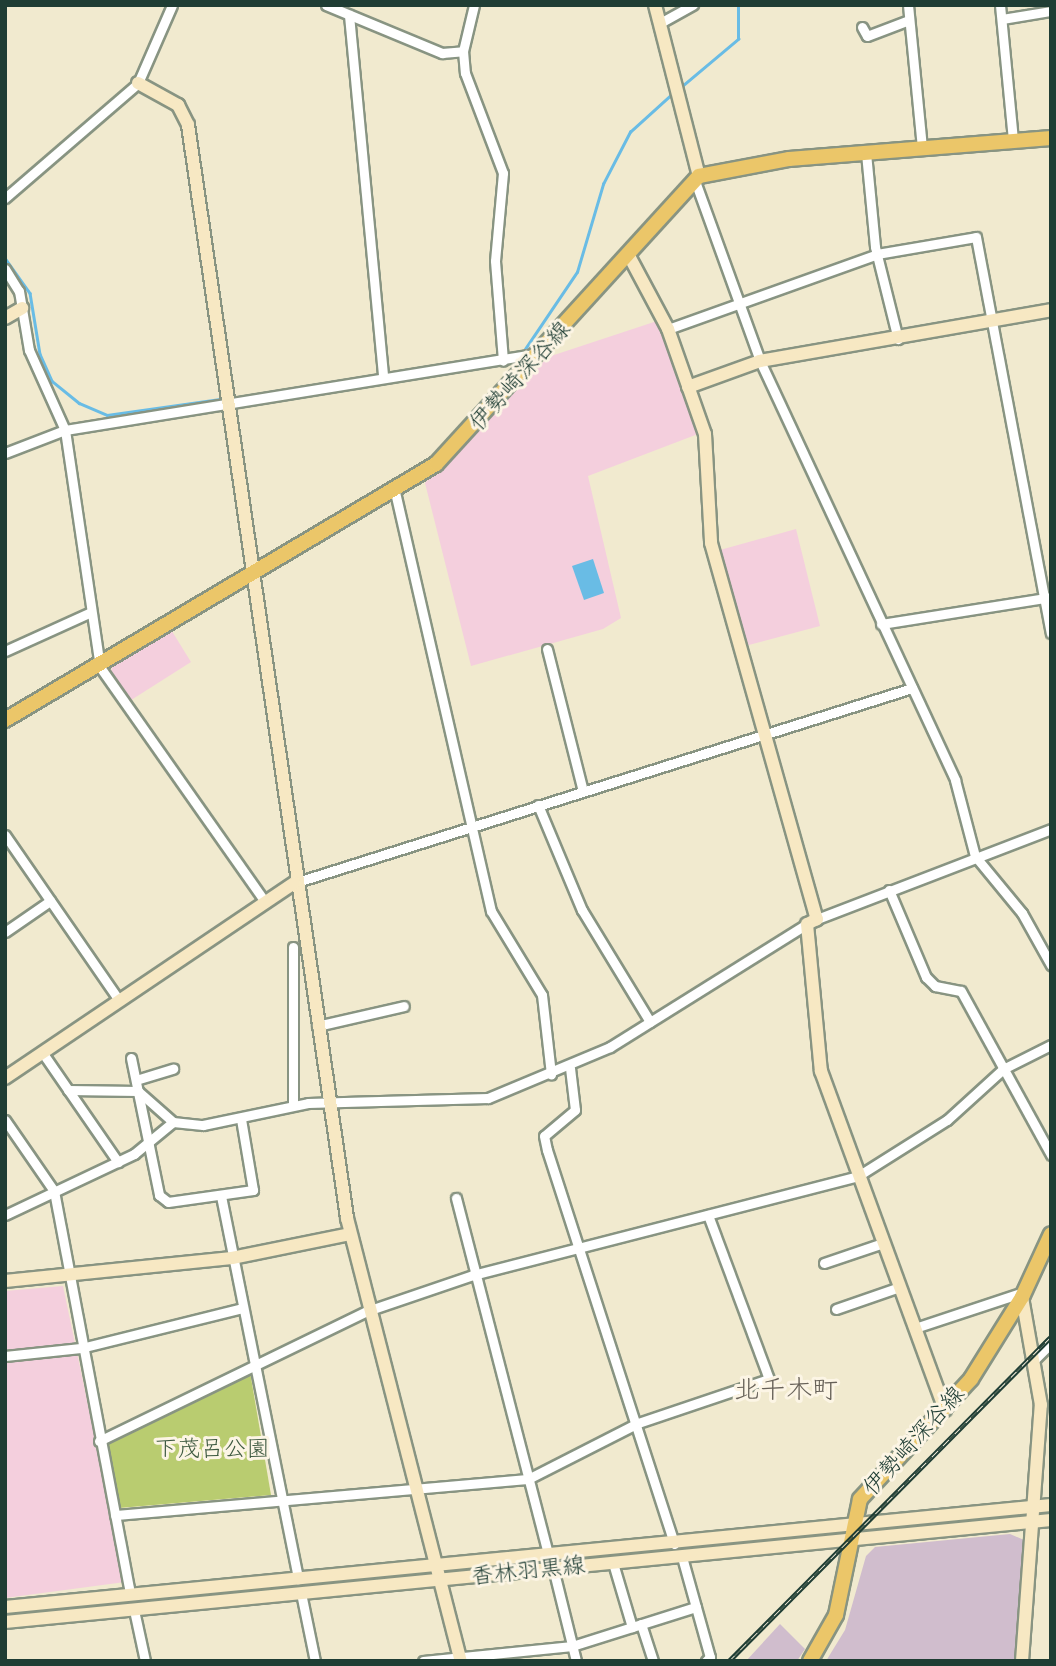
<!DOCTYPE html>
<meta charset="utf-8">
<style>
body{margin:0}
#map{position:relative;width:1056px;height:1666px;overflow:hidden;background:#f1eacf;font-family:"Architects Daughter","Klee One",sans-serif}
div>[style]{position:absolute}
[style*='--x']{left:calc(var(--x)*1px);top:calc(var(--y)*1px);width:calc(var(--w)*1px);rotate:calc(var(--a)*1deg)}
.built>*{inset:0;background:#f4cfdd}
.industrial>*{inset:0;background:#d0bdcd}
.green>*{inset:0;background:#b9cc70}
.water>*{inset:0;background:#69bce5}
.stream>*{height:2.5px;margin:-1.25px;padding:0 1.25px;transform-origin:1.25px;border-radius:1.25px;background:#69bce5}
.roads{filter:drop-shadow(2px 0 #889482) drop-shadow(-2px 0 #889482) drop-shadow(0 2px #889482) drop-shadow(0 -2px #889482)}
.street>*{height:9px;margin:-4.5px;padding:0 4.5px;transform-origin:4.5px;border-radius:4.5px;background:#fff}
.secondary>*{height:12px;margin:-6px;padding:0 6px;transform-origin:6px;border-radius:6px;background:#f7e8c3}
.primary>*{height:14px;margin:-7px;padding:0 7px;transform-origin:7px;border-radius:7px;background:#ebc669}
.rail>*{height:5px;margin-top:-2.5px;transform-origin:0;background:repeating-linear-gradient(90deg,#fcf5e5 0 8px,#1f3d34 0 16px);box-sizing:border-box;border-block:2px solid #1f3d34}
span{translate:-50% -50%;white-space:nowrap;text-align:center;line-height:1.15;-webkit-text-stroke:6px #fcf5e5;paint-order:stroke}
.street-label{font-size:23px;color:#1f3d34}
.park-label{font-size:23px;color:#3e5a40}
.quarter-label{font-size:26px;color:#686259}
.frame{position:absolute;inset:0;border:7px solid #1f3d34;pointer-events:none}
</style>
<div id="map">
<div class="built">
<div style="clip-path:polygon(657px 321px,698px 434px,588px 476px,621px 618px,603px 629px,471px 666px,425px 483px,548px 357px)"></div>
<div style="clip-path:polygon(796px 529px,820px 626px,745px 646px,720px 550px)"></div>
<div style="clip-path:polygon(170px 628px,191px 662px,128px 702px,110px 676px,113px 664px)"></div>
<div style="clip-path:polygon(63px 1286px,125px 1582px,5px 1598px,5px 1291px)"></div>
</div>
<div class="industrial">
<div style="clip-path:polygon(1010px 1534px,1024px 1540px,1014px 1661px,826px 1661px,845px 1630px,866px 1556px,875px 1547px)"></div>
<div style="clip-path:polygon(780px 1624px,805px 1649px,797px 1661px,746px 1661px)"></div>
</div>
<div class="green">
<div style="clip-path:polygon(250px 1372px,271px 1495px,119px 1508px,107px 1442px)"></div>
</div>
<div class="water">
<div style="clip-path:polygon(593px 559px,604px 593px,584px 600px,572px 566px)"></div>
</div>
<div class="stream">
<div style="--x:681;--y:87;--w:75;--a:-40.1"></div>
<div style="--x:738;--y:39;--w:34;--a:-90"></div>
<div style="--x:5;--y:258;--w:43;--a:54.5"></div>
<div style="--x:30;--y:293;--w:62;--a:80.7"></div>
<div style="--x:40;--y:354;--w:30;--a:66"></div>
<div style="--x:52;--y:381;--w:35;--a:39"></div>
<div style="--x:79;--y:403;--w:30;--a:23"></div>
<div style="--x:107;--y:415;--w:114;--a:-8.1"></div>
<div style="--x:525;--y:349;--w:93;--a:-56"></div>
<div style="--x:577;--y:272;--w:92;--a:-73.5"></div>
<div style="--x:603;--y:184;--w:59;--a:-62.6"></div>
<div style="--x:630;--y:132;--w:58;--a:-42.2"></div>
</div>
<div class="roads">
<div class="street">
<div style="--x:326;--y:5;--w:126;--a:22.5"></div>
<div style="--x:442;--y:53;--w:21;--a:-5"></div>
<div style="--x:474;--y:5;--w:47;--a:103.4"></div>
<div style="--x:463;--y:51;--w:22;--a:85"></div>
<div style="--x:465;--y:73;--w:107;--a:69.2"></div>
<div style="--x:503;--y:173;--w:88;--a:95.2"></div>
<div style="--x:495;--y:261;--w:100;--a:85.4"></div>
<div style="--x:908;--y:5;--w:143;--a:84.4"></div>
<div style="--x:1000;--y:5;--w:135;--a:84.5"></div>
<div style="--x:349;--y:15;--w:364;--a:84.6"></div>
<div style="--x:1002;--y:19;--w:50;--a:-9.3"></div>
<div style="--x:660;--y:23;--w:38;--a:-29"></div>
<div style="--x:862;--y:27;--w:10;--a:61"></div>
<div style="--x:867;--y:36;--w:45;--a:-20.9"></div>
<div style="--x:866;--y:153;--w:94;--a:84.5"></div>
<div style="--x:875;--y:247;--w:95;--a:76"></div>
<div style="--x:695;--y:181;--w:191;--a:70.1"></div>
<div style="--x:760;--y:361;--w:462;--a:65"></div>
<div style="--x:955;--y:780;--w:79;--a:75.3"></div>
<div style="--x:975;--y:856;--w:74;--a:50.5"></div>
<div style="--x:1022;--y:913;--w:60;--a:60.9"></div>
<div style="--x:5;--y:198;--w:176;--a:-40.8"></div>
<div style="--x:138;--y:83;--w:85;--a:-66.4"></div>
<div style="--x:5;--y:269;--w:26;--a:58"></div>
<div style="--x:19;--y:291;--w:60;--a:80.4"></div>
<div style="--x:29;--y:350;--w:88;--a:65.8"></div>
<div style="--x:65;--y:430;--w:240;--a:81.6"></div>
<div style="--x:100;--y:667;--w:284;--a:54.9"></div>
<div style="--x:668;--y:329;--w:222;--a:-19.7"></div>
<div style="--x:877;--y:254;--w:100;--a:-9.7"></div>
<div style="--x:976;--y:237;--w:403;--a:79.3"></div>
<div style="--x:5;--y:453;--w:64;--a:-21"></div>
<div style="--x:65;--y:430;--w:477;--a:-9.2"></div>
<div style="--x:395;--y:492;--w:430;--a:77.1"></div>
<div style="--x:491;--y:911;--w:98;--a:58.7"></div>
<div style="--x:542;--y:995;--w:80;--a:83.5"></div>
<div style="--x:881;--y:624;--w:172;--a:-9"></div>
<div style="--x:547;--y:649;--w:146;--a:75.8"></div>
<div style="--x:5;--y:651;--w:94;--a:-24.4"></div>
<div style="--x:538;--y:805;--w:114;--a:67.3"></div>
<div style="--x:582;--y:910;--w:131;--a:58.7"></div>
<div style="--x:5;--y:835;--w:199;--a:55.4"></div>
<div style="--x:294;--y:883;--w:648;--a:-17.51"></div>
<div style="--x:889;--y:890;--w:95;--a:67"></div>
<div style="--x:926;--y:977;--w:13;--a:45"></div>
<div style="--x:935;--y:986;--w:26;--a:11"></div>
<div style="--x:961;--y:991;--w:187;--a:61.2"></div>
<div style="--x:817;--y:919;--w:251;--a:-21"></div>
<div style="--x:5;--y:932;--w:55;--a:-34.6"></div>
<div style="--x:317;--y:1026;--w:89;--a:-12.9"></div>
<div style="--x:42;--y:1052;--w:134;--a:55.4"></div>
<div style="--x:131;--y:1058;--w:140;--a:78.4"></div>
<div style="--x:159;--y:1195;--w:11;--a:38"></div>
<div style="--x:168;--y:1202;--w:86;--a:-8"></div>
<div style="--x:253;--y:1190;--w:72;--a:-99.6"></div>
<div style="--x:570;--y:1068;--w:42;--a:83.2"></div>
<div style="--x:575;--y:1110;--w:40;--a:140"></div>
<div style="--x:544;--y:1136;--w:14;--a:78"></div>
<div style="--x:547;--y:1150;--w:414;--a:72.1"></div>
<div style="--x:136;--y:1080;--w:39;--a:-17"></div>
<div style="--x:68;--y:1090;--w:70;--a:0.8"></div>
<div style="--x:138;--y:1091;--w:47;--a:41.5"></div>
<div style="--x:293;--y:1104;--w:157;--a:-90"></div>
<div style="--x:5;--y:1120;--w:86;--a:55.4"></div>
<div style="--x:54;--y:1191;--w:411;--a:79.3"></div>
<div style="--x:221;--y:1196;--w:391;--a:78.6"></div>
<div style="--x:456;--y:1198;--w:368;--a:75.5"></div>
<div style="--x:5;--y:1215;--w:143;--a:-25.3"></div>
<div style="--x:134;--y:1154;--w:50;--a:-39.4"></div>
<div style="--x:173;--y:1122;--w:30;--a:6"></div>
<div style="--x:203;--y:1125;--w:107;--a:-11.8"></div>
<div style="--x:308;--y:1103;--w:180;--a:-1.6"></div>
<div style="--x:488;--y:1098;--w:132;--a:-22.7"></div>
<div style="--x:610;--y:1047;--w:232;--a:-32"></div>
<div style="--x:824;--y:1263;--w:62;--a:-18.7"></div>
<div style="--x:836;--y:1309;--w:68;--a:-19"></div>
<div style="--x:915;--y:1328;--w:115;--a:-18.3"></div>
<div style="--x:5;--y:1356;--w:76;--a:-6"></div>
<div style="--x:81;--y:1348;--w:167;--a:-13.9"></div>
<div style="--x:1035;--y:1359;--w:23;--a:-45"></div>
<div style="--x:99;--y:1441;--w:298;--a:-25.9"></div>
<div style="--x:367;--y:1311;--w:112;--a:-18.8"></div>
<div style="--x:473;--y:1275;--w:398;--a:-14.4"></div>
<div style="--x:858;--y:1176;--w:105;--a:-32.2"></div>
<div style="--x:947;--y:1120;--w:76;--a:-42.3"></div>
<div style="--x:1003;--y:1069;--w:54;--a:-26.6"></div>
<div style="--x:115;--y:1515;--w:415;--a:-5"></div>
<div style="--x:528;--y:1479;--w:123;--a:-27"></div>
<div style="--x:638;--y:1423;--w:138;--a:-18.6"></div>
<div style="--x:769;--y:1379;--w:175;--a:-110.4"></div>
<div style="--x:682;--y:1557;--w:104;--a:74.4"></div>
<div style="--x:710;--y:1657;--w:6;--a:135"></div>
<div style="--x:613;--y:1563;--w:67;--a:73.5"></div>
<div style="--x:553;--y:1568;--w:96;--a:76.1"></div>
<div style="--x:301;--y:1593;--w:69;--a:78.4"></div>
<div style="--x:134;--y:1610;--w:52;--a:77.8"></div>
<div style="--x:641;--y:1624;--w:39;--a:72"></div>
<div style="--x:423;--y:1661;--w:150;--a:-5.7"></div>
<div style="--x:572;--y:1646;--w:130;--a:-17.5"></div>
</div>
<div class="secondary">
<div style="--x:655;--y:5;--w:177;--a:75.6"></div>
<div style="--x:138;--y:83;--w:46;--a:28.8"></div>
<div style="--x:178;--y:105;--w:22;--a:63"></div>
<div style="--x:188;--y:125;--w:1105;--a:81.72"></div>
<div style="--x:347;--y:1218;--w:457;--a:75.6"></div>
<div style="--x:628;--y:254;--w:85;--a:61.9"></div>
<div style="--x:668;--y:329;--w:111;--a:70.6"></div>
<div style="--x:705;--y:434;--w:109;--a:86.8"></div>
<div style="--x:711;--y:543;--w:391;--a:74.3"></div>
<div style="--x:817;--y:919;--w:11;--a:153"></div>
<div style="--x:807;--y:924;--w:148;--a:84.6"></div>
<div style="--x:821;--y:1071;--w:361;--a:69.9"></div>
<div style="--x:5;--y:318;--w:20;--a:-30"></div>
<div style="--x:688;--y:387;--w:77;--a:-19.9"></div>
<div style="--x:760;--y:361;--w:295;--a:-9.9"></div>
<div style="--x:5;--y:1078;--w:349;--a:-34"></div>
<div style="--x:5;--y:1281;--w:228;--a:-5.8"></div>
<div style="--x:232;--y:1258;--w:120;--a:-11.5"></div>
<div style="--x:5;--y:1607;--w:1051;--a:-5.57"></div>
<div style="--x:5;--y:1622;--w:1051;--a:-5.57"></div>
<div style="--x:1022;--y:1661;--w:257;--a:-85.8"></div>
<div style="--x:1041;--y:1405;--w:110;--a:-100"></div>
</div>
<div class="primary">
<div style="--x:5;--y:720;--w:501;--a:-30.71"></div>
<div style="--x:436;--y:464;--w:390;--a:-47.6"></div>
<div style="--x:699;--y:176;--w:92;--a:-10.7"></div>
<div style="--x:789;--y:159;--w:263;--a:-4.6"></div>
<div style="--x:810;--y:1661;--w:53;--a:-60.5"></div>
<div style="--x:836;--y:1615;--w:118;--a:-78.3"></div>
<div style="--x:860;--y:1499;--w:163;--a:-47.2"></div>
<div style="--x:971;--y:1379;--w:97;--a:-58.1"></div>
<div style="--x:1022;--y:1297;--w:69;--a:-65.3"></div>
</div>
</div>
<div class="rail">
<div style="--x:729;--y:1661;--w:457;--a:-45.2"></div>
</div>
<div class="street-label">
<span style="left:520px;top:376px;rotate:-48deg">伊勢崎深谷線</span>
<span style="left:914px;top:1441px;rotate:-48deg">伊勢崎深谷線</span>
<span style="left:528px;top:1571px;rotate:-6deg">香林羽黒線</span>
</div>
<div class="park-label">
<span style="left:212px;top:1449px">下茂呂公園</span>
</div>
<div class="quarter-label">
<span style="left:786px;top:1391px">北千木町</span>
</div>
<div class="frame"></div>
</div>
